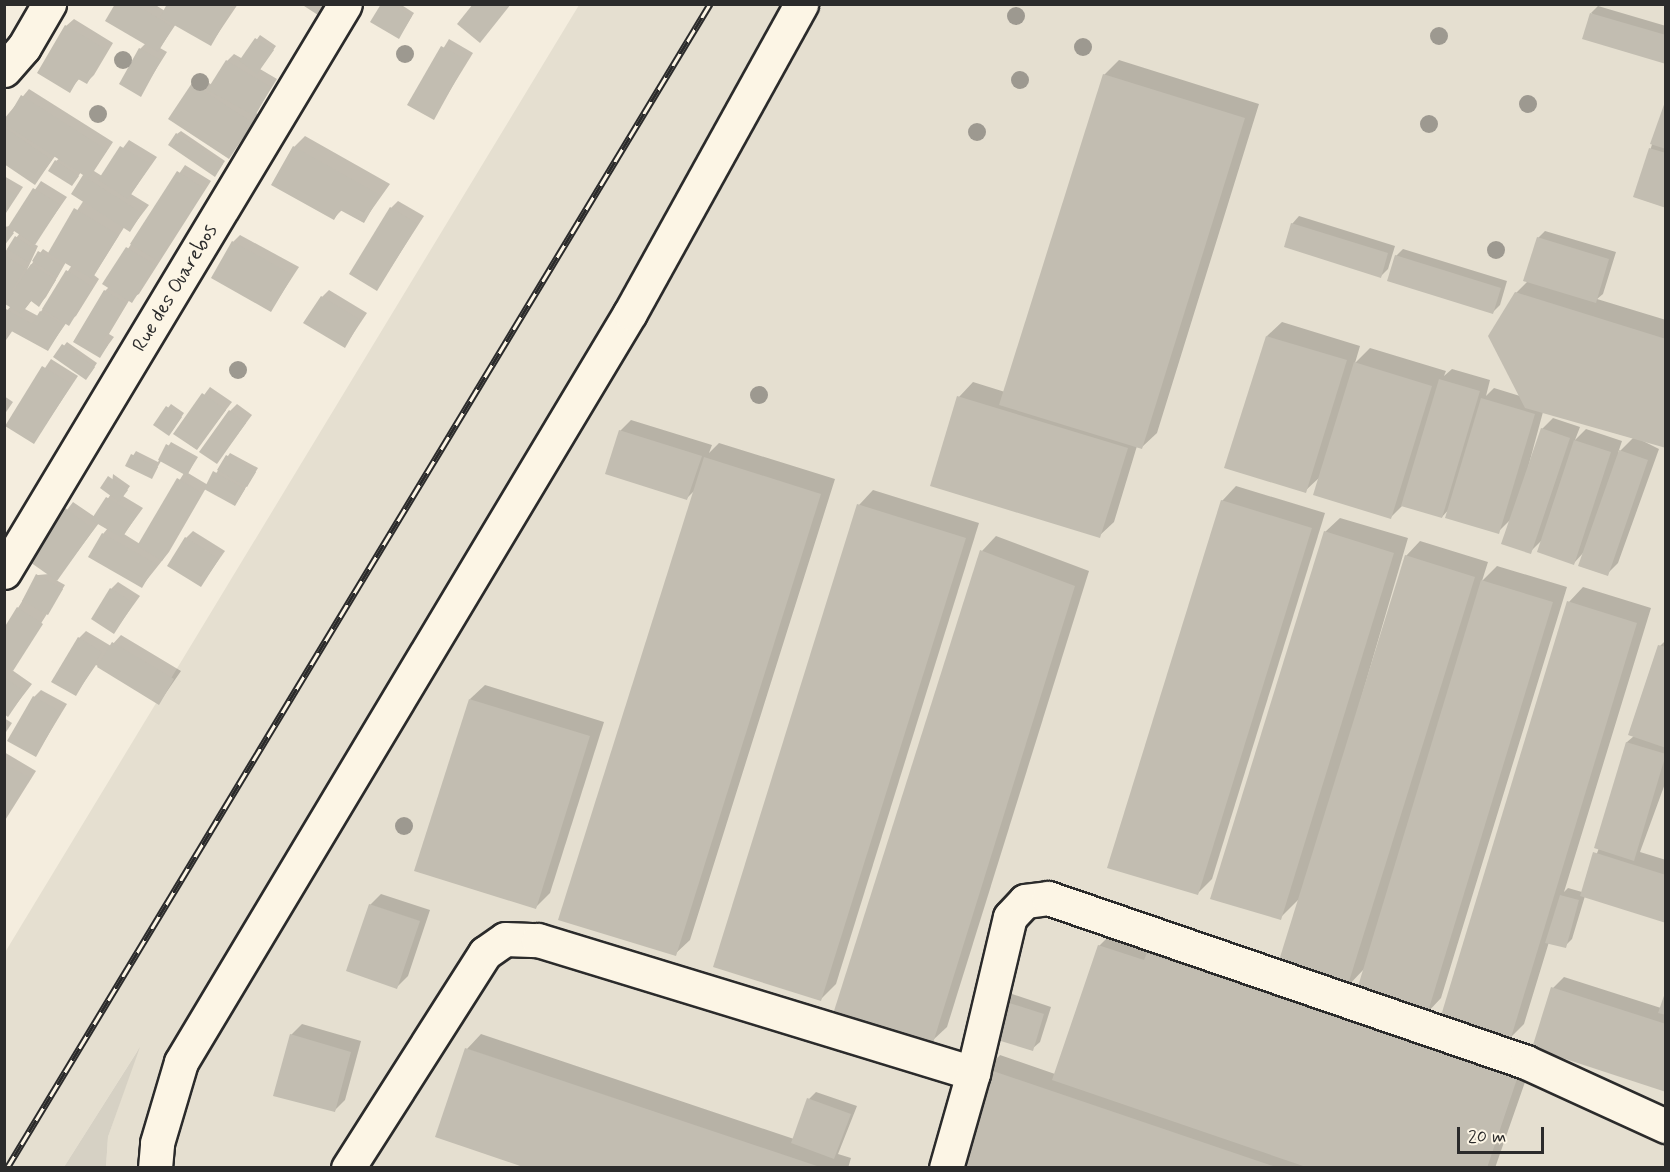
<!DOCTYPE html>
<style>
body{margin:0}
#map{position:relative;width:1670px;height:1172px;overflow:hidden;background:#f4edde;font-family:Mynerve,sans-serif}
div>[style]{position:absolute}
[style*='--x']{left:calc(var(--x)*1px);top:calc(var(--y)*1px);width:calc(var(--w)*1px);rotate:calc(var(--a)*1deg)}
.built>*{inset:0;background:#e5dfd0}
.green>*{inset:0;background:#d6d1c4}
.shadow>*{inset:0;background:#0003}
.building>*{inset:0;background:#c2bdb1}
.roads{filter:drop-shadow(2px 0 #2b2b2b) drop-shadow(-2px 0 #2b2b2b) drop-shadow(0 2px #2b2b2b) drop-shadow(0 -2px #2b2b2b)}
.minor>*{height:33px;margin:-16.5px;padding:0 16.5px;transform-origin:16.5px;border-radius:16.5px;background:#fcf5e5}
.rail>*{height:7px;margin-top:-3.5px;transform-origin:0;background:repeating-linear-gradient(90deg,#fcf5e5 0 14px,#2b2b2b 0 28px);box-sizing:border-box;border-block:2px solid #2b2b2b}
.trees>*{width:18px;height:18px;margin:-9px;border-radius:50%;background:#9d9990}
span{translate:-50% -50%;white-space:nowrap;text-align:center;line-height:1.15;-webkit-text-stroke:6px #fcf5e5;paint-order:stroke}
.street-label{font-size:20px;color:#2b2b2b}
.frame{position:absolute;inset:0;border:6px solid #2b2b2b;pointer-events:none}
.scale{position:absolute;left:1457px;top:1127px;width:87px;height:27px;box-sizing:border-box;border:3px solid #2b2b2b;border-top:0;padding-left:8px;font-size:18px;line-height:21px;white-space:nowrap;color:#2b2b2b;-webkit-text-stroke:4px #fcf5e5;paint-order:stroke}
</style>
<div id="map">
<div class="built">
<div style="clip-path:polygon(579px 5px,1665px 5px,1665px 1167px,106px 1167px,108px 1137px,138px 1050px,64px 1167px,5px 1167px,4px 954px)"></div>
</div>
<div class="green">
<div style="clip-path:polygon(140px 1047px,108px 1137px,106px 1167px,64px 1167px)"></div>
</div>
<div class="shadow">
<div style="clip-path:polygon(117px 4px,154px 4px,165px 11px,169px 4px,238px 4px,211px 44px,176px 24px,160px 48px,167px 52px,140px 95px,140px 49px,146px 43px)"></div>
<div style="clip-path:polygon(383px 4px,400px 4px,414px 13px,399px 37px)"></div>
<div style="clip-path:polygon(1598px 6px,1666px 26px,1666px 62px,1591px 13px)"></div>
<div style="clip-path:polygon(74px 19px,113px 43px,94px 75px,87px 82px,80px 78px,69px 91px,66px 26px)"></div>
<div style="clip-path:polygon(260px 35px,276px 46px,260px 69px,277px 79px,256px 113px,259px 115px,229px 157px,193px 84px,200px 77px,212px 85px,227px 61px,234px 54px,243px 59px)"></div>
<div style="clip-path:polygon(449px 39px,473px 53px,433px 118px,409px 105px)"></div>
<div style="clip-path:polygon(1119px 60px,1259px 104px,1157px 433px,1142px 447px,1137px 446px,1114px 522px,1099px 536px,959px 397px,973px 382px,1005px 392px,1104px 75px)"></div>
<div style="clip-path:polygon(evenodd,29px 89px,113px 142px,94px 171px,102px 176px,129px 140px,157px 157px,131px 194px,149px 205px,130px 230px,125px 226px,94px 275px,99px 279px,76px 316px,67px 322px,48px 349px,13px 330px,4px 343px,4px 314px,11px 306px,7px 303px,4px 306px,4px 253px,20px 233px,15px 230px,4px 244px,4px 227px,10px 226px,41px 181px,67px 197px,34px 244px,38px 246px,27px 270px,43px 249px,49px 253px,84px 200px,85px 174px,81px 172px,75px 181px,56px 161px,60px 158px,56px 155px,35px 183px,4px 162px,4px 119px,29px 89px,66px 262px,72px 265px,38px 316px,25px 309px,32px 300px,39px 305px,46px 297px,66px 262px)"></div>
<div style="clip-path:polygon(1666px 102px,1666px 206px,1635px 196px)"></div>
<div style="clip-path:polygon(181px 131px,225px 161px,218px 171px,177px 134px)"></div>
<div style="clip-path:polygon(305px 136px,390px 184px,363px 222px,342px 210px,334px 218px,294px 147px)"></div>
<div style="clip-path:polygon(185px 165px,211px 181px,139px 294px,130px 299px,109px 334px,114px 337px,100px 356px,105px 291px,109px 287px,104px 284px)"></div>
<div style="clip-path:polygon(4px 176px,23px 187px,4px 216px)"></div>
<div style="clip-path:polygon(398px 201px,424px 216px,377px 289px,391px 208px)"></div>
<div style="clip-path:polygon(1299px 216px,1395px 246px,1388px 269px,1381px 276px,1292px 224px)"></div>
<div style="clip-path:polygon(evenodd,1545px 231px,1616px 252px,1603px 294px,1597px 299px,1666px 320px,1666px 447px,1639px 439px,1659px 449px,1618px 563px,1607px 574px,1584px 552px,1574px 563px,1542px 540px,1530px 552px,1511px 519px,1498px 532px,1450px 508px,1442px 517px,1403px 505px,1391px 517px,1321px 476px,1305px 491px,1267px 336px,1282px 322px,1360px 346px,1355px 363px,1370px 348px,1446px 371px,1444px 376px,1452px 369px,1490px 380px,1486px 396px,1494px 388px,1520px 396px,1516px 293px,1528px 281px,1538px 238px,1545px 231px,1543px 412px,1633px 438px,1618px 453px,1622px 441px,1586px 429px,1575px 440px,1580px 427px,1553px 418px,1542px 429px,1526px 475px,1543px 412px)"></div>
<div style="clip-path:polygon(240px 235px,299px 267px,271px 310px,233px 242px)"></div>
<div style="clip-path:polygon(1403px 249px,1507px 281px,1500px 305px,1493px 312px,1396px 256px)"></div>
<div style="clip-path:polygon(329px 290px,367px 313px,345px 346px,322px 297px)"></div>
<div style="clip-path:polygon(67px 342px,97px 363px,89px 375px,55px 357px)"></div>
<div style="clip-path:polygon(51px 359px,78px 376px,34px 442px,7px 425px)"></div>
<div style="clip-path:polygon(210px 387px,232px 402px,196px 449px,175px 434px)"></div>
<div style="clip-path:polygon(4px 396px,13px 402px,4px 415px)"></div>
<div style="clip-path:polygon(171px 404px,184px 413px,172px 431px,155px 425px)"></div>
<div style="clip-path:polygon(237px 404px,252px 415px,217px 462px,230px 411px)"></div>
<div style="clip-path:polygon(631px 420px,712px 445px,709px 453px,719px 443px,835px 479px,690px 940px,675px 954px,694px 491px,687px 498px,620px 431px)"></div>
<div style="clip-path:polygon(171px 442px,198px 457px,188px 473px,208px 485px,230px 453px,258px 468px,235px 505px,206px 488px,169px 552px,142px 586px,103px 534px,108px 528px,99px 523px,56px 580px,65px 585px,12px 670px,32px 684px,8px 715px,4px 712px,4px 631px,38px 575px,49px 574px,29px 560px,73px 502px,95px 517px,111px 494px,113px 474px,130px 486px,123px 496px,143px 508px,124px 534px,140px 544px,184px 473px,161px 461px,152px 477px,127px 465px,136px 451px,158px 462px)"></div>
<div style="clip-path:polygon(1236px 486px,1325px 513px,1212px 879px,1197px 894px,1222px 501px)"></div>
<div style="clip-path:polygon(873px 490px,979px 523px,836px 984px,821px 999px,859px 505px)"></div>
<div style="clip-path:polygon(1340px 518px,1408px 538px,1346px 750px,1406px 556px,1420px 541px,1488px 562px,1482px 581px,1497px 566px,1567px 587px,1441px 998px,1427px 1013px,1364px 969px,1347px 987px,1299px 899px,1280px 918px,1325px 532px)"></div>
<div style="clip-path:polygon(193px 531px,225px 551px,201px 585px,186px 538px)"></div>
<div style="clip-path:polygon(996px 536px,1089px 571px,947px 1027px,932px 1041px,982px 551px)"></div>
<div style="clip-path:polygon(118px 582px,140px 596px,114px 632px,111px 589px)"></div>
<div style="clip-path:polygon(1583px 587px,1651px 608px,1564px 892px,1568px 888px,1582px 892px,1599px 848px,1596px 847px,1627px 742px,1634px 736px,1660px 646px,1666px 640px,1666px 781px,1640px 852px,1666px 860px,1666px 921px,1585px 896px,1572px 939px,1565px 946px,1549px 942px,1524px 1024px,1509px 1039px,1569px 602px)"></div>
<div style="clip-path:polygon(86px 631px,111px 646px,121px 635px,181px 671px,159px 703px,96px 665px,76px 694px,79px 638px)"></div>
<div style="clip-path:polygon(485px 685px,604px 722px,550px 893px,535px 908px,470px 699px)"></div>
<div style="clip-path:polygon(41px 690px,67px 704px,36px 755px,34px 697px)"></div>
<div style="clip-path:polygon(4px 718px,12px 723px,4px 735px)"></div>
<div style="clip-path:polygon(4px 752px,36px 771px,4px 822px)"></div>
<div style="clip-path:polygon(381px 894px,430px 910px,408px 976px,397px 987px,370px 905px)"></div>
<div style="clip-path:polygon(1110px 935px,1531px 1065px,1495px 1168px,962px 1168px,986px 1070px,1000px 1055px,1055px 1074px,1099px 946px)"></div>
<div style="clip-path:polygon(1564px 977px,1661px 1008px,1666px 994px,1666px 1090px,1553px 988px)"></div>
<div style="clip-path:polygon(1012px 994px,1051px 1007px,1040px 1042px,1032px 1049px,1004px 1002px)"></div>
<div style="clip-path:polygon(302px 1024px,361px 1041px,345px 1100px,334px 1111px,291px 1035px)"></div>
<div style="clip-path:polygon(481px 1034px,794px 1139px,809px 1099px,816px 1092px,857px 1106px,838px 1154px,851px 1158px,848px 1168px,531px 1168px,467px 1049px)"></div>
</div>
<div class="building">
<div style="clip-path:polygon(115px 4px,135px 4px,173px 27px,158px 52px,105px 21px)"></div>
<div style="clip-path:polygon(167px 4px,235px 4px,211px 46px,160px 17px)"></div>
<div style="clip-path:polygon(301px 4px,325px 4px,318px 15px)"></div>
<div style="clip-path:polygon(381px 4px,392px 4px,412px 16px,399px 39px,370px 22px)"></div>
<div style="clip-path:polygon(473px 4px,511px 4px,480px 43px,457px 24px)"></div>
<div style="clip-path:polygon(1590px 13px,1666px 35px,1666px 64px,1582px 39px)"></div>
<div style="clip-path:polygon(65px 25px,107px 50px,87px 84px,78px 79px,70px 93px,37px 73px)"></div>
<div style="clip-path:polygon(255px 38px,274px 50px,257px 74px,239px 61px)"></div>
<div style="clip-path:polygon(441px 46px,467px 60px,434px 120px,407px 105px)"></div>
<div style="clip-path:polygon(139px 48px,161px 60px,141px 97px,119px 84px)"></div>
<div style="clip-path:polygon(226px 60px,271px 87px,255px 116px,207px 90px)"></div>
<div style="clip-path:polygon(1103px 74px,1245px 118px,1142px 449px,999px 405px)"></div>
<div style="clip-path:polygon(192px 83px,253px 123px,229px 159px,168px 119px)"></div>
<div style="clip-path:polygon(21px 95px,107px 150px,88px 179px,142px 213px,130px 232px,71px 194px,83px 175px,4px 124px)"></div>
<div style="clip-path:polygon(1666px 99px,1666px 149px,1650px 144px)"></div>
<div style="clip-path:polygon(4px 127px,52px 160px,35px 185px,4px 164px)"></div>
<div style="clip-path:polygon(176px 133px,223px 164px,215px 177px,168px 145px)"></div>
<div style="clip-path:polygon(120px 146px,151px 164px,128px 199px,98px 180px)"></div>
<div style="clip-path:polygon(293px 146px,380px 195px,364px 223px,340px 210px,334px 220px,271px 185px)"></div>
<div style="clip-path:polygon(1649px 148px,1666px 153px,1666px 208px,1633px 197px)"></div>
<div style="clip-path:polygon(55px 160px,79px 176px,72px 186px,48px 171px)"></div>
<div style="clip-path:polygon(177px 171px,205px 189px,158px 261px,130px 244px)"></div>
<div style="clip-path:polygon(4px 188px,17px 195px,4px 215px)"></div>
<div style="clip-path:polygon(33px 188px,61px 205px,35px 245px,8px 227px)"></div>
<div style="clip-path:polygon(390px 207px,418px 224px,377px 291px,349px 274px)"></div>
<div style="clip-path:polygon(74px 208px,119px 235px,92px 279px,48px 253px)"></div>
<div style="clip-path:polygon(1291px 223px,1388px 253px,1381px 278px,1284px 247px)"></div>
<div style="clip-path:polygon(4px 227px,14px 233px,4px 246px)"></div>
<div style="clip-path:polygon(15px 236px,36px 250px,28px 262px,7px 249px)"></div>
<div style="clip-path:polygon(1537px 237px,1609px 259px,1596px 303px,1523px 281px)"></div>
<div style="clip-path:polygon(232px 241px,293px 275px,271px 312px,211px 278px)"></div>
<div style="clip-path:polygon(126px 247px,156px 265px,132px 303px,102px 284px)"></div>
<div style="clip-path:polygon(38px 251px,63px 266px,57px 277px,32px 261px)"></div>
<div style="clip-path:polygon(4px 255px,25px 268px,4px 304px)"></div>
<div style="clip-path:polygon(1395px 255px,1501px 288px,1493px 314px,1387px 281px)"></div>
<div style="clip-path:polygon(31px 264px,56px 280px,39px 307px,31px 301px,21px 314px,5px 304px)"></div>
<div style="clip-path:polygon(66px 270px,93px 287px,69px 326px,42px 309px)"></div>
<div style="clip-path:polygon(104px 290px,126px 303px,102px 342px,108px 345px,100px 358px,73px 342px)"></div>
<div style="clip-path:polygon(1515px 292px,1666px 339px,1666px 448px,1525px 408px,1488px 336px)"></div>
<div style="clip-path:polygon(321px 296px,361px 320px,345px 348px,303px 323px)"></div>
<div style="clip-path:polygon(6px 309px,32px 324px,40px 311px,64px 325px,48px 351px,4px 327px)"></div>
<div style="clip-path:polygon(1266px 336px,1347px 360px,1306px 493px,1224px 468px)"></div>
<div style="clip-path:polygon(62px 344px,95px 367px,86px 380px,53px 357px)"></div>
<div style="clip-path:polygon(1354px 362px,1432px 386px,1391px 519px,1313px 495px)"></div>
<div style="clip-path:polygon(42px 366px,72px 384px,34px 444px,5px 426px)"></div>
<div style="clip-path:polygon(1439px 379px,1480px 391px,1442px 518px,1401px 506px)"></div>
<div style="clip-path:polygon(202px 393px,226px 410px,197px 450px,173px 434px)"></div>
<div style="clip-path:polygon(957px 396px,1128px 448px,1100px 538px,930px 486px)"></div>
<div style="clip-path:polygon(1481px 398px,1535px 414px,1499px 534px,1445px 518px)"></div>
<div style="clip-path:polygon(166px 406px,182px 417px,169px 436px,153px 425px)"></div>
<div style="clip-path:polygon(229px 410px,246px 423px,217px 464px,199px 452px)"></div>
<div style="clip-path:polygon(1541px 428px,1570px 438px,1531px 554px,1501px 544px)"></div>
<div style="clip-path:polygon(619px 430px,702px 456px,687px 500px,605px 474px)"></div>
<div style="clip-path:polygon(1574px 440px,1611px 452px,1574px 565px,1537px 552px)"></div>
<div style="clip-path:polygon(166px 444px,195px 460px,187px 476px,158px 460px)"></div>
<div style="clip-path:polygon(1619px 450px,1648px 460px,1608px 576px,1578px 566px)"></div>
<div style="clip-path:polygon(131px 454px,158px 467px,152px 479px,125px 466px)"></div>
<div style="clip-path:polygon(226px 455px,256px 472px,247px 487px,217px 470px)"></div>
<div style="clip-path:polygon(704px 457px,821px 494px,676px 956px,558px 920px)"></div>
<div style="clip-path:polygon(213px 471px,245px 489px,235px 506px,204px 489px)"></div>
<div style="clip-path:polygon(108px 476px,128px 490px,119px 502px,100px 488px)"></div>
<div style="clip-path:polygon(177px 478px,202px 493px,162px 561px,137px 546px)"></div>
<div style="clip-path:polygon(106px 497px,137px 515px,122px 538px,91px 520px)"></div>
<div style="clip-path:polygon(1221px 500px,1312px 528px,1198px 895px,1107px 868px)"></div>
<div style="clip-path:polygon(857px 504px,966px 538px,821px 1001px,713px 967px)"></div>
<div style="clip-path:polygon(65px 508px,94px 529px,57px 581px,27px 560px)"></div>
<div style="clip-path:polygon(1324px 531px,1394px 553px,1281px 920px,1210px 899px)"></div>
<div style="clip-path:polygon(102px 533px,156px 564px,142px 588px,88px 557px)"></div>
<div style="clip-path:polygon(185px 537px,219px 559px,201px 587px,167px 566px)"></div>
<div style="clip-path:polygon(980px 550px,1075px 586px,933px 1043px,834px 1011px)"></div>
<div style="clip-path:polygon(1405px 555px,1475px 577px,1347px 988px,1277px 967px)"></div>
<div style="clip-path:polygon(36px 574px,63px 589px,48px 615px,22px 601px)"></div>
<div style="clip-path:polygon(1481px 580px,1553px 602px,1427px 1015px,1356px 993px)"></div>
<div style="clip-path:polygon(110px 588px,134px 603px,114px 634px,91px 619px)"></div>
<div style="clip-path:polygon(1567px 601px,1637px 623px,1510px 1041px,1440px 1019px)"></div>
<div style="clip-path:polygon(17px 607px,43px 624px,13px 671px,4px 666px,4px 628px)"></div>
<div style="clip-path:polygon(78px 637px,102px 652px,76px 696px,51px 682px)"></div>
<div style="clip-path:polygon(112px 642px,174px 679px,159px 705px,97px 667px)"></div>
<div style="clip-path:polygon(1658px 645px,1666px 647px,1666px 748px,1628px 735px)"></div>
<div style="clip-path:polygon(4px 677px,25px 692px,8px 717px,4px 714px)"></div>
<div style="clip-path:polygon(33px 696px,61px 712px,36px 757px,7px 741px)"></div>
<div style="clip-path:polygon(469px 699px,590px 736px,536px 909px,414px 871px)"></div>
<div style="clip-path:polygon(1626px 742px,1666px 754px,1634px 861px,1594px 848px)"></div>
<div style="clip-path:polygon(4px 763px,30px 778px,4px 821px)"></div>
<div style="clip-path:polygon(1593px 852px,1666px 875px,1666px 923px,1580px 896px)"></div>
<div style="clip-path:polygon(1560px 895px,1579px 900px,1566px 948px,1545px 943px)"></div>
<div style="clip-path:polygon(369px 904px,420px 921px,397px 989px,346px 971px)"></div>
<div style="clip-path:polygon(1098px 945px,1144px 960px,1147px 953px,1517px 1079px,1487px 1168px,1309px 1168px,1052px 1080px)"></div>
<div style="clip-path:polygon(1551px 987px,1666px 1024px,1666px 1092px,1532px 1048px)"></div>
<div style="clip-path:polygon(1666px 990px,1666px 1015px,1658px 1013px)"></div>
<div style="clip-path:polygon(1003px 1001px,1044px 1014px,1033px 1051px,991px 1038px)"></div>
<div style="clip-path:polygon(290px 1034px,351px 1052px,335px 1112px,273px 1096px)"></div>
<div style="clip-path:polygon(465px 1048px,820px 1167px,820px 1168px,526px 1168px,435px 1137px)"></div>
<div style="clip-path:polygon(990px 1070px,1276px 1167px,1276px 1168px,961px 1168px)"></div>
<div style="clip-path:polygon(807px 1098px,851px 1114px,834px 1159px,791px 1143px)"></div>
</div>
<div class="roads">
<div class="minor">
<div style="--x:4;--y:70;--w:30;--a:-49"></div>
<div style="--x:24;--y:47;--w:50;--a:-59.8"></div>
<div style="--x:4;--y:572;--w:662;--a:-59.02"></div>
<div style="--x:155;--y:1168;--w:25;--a:-85"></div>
<div style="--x:157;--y:1143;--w:84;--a:-73.5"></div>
<div style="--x:181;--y:1062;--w:873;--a:-59.06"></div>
<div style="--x:630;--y:313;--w:353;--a:-61"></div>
<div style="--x:348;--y:1168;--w:255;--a:-57.5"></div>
<div style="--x:485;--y:953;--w:24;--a:-35"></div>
<div style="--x:505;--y:939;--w:33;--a:2"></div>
<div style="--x:538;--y:940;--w:455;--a:17"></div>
<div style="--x:946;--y:1168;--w:99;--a:-74.1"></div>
<div style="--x:973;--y:1073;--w:160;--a:-76.7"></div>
<div style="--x:1010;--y:917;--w:22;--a:-47"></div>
<div style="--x:1025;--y:901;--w:23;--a:-7"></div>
<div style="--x:1048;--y:898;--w:505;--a:18.94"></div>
<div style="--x:1526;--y:1062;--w:154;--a:24.6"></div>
</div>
</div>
<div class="rail">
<div style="--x:7;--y:1168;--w:1360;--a:-58.87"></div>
</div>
<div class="trees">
<div style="left:1016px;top:16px"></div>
<div style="left:1439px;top:36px"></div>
<div style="left:1083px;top:47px"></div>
<div style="left:405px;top:54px"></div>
<div style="left:123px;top:60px"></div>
<div style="left:1020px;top:80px"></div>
<div style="left:200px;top:82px"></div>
<div style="left:1528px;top:104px"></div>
<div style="left:98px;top:114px"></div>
<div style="left:1429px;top:124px"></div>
<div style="left:977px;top:132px"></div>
<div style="left:1496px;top:250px"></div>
<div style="left:238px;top:370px"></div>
<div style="left:759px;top:395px"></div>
<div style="left:404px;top:826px"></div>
</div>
<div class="street-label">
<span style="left:175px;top:288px;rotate:-59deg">Rue des Ouarebos</span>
</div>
<div class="frame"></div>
<div class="scale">20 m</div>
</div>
